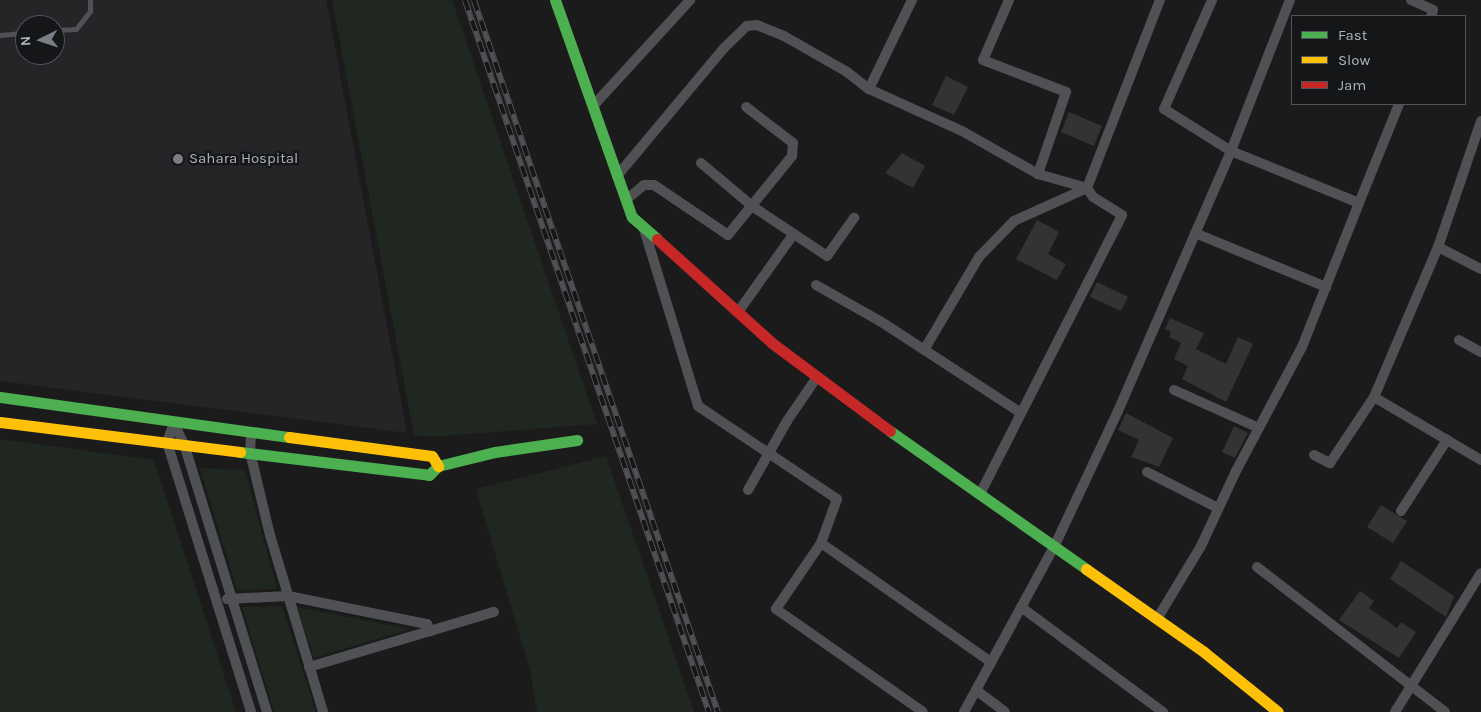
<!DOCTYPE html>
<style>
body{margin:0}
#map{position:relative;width:1481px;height:712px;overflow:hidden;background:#1b1b1c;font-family:Karla,sans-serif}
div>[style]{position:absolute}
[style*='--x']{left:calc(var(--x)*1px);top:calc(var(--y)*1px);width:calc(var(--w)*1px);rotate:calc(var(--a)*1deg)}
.built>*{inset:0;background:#252528}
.green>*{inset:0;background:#1f2720}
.building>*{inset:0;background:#333334}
.lane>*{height:5px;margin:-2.5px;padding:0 2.5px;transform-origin:2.5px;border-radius:2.5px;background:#4f5155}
.street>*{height:10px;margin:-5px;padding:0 5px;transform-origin:5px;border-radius:5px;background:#4f5155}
.fast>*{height:11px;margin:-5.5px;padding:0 5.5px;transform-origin:5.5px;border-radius:5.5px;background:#4caf50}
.slow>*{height:11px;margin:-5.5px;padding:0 5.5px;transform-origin:5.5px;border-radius:5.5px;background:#ffc107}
.jam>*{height:11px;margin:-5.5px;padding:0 5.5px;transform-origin:5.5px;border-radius:5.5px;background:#c62828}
.rail>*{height:5.5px;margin-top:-2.75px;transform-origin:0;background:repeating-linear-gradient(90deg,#151618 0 11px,#505154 0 22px);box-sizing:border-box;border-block:1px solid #505154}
.dots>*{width:14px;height:14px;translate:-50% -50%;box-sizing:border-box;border:2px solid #151618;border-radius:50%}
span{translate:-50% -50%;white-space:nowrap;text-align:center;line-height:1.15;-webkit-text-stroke:4.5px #151618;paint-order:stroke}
.poi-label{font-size:15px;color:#adb2bd}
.left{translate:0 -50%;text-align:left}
.legend{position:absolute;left:1291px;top:15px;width:175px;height:90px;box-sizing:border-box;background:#151618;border:1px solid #52545a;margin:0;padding:6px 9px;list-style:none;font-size:15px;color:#adb2bd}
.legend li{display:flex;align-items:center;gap:10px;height:25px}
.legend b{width:25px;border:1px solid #52545a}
.north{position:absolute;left:15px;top:15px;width:50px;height:50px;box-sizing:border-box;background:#151618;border:1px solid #52545a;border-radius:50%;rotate:266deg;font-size:14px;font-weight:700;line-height:20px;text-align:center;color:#adb2bd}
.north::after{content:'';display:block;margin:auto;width:18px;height:22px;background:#7a7d85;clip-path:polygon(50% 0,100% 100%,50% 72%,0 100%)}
</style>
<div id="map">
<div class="built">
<div style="clip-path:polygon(evenodd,0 0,326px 0,407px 433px,0 381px,0 0,25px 25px,55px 25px,55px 55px,25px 55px,25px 25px)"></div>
</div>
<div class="green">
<div style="clip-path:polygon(332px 0,452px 0,597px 424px,432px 437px,414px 435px)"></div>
<div style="clip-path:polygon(0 439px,154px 460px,236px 712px,0 712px)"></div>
<div style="clip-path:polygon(606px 456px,694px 712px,537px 712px,530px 670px,476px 489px)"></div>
<div style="clip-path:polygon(200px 468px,245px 470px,277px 589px,237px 590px)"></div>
<div style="clip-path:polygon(282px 606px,316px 712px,274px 712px,242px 607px)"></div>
<div style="clip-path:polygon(297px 607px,410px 629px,314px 658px)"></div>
</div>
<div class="building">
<div style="clip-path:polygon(946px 76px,968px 87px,954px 115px,932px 105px)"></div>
<div style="clip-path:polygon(1069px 112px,1102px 126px,1094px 146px,1061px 132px)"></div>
<div style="clip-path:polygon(902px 153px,925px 166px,913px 188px,885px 173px)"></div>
<div style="clip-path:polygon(1037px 220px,1059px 232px,1048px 254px,1066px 264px,1057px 280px,1016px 259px)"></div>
<div style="clip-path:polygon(1097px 282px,1128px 297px,1121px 311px,1090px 297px)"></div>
<div style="clip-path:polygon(1170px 318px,1204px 333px,1196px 349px,1226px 364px,1238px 337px,1253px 344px,1226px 402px,1182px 379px,1188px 366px,1174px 359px,1181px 343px,1169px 337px,1171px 332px,1165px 329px)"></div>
<div style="clip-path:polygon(1126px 413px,1173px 438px,1159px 467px,1131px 457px,1139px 440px,1118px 430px)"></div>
<div style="clip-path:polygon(1234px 426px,1248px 433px,1235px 458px,1222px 452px)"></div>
<div style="clip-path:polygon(1381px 505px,1407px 521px,1393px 543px,1367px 527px)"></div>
<div style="clip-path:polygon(1401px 561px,1454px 596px,1446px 617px,1390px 579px)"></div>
<div style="clip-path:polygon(1360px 591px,1374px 601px,1369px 608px,1397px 628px,1401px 622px,1416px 632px,1399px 658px,1339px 620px)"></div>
</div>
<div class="lane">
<div style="--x:55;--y:30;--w:21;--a:-3"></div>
<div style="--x:76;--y:29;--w:23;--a:-52"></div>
<div style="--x:90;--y:11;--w:11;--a:-90"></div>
<div style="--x:0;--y:35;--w:25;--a:-5"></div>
</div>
<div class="street">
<div style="--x:1009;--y:0;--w:65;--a:113.4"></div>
<div style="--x:983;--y:60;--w:89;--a:21.1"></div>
<div style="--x:1066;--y:92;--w:87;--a:108.9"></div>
<div style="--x:1411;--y:0;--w:24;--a:24"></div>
<div style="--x:1433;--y:10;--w:6;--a:108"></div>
<div style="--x:869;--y:89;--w:99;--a:-64.2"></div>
<div style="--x:593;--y:106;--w:144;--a:-47.5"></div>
<div style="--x:1481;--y:121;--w:133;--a:108.8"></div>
<div style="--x:1438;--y:247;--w:163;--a:113.1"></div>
<div style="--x:1374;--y:397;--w:124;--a:30.5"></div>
<div style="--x:701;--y:163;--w:67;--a:40.1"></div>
<div style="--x:752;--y:206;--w:90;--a:33.7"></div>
<div style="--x:827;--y:256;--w:47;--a:-54.6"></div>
<div style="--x:617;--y:176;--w:167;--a:-50.1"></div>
<div style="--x:724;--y:48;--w:32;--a:-44"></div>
<div style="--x:747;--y:26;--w:10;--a:-6"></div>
<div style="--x:757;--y:25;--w:29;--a:22"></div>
<div style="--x:784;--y:36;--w:73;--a:29.7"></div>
<div style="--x:847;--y:72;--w:28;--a:38"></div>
<div style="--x:869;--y:89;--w:102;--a:24.3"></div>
<div style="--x:962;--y:131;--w:87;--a:29.5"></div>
<div style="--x:1038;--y:174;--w:51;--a:15.9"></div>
<div style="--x:1087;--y:188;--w:80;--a:155.7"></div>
<div style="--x:1014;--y:221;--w:50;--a:134.2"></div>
<div style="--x:979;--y:257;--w:108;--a:120.6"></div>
<div style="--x:626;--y:200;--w:23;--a:-40"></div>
<div style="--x:644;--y:185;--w:10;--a:0"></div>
<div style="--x:654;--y:185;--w:89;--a:34"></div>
<div style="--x:728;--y:235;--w:102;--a:-51"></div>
<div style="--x:792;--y:156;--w:13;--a:-86"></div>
<div style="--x:793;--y:143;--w:59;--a:-142.5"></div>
<div style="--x:1359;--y:203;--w:107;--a:-68"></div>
<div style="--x:644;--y:229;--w:185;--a:73"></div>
<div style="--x:698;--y:406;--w:167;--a:33.8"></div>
<div style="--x:837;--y:499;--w:47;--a:110"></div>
<div style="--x:821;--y:543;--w:80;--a:124.3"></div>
<div style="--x:776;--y:609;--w:179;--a:35"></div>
<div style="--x:1195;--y:233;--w:142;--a:22.4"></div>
<div style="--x:1438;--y:247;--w:48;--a:27.1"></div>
<div style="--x:816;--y:285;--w:73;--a:29.4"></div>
<div style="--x:880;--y:321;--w:168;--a:33.1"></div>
<div style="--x:738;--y:312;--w:95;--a:-54.5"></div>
<div style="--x:1459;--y:340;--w:25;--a:29"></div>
<div style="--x:1174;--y:390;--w:93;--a:24.1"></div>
<div style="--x:174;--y:423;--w:23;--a:65"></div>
<div style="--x:184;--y:444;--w:281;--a:72.8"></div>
<div style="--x:174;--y:423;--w:20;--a:110"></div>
<div style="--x:167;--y:442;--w:283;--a:72.7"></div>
<div style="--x:251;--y:434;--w:18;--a:93"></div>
<div style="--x:250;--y:452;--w:85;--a:76.5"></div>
<div style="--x:270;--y:535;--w:185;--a:73.3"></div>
<div style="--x:1314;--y:455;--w:18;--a:27"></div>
<div style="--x:1330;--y:463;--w:79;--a:-56.3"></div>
<div style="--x:1147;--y:472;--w:80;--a:26.9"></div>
<div style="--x:748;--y:490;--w:79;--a:-60.5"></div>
<div style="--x:787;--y:421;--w:53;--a:-55.7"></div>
<div style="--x:980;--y:494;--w:313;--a:-63"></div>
<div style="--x:1122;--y:215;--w:34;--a:-148"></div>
<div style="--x:1093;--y:197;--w:11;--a:-124"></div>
<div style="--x:1087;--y:188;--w:202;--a:-68.8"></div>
<div style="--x:1401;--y:511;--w:85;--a:-57.1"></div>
<div style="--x:821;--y:543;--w:208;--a:35"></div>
<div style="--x:1257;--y:567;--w:237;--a:37.6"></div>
<div style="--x:227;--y:599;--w:61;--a:-2.8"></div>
<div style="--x:288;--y:596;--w:142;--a:11.4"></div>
<div style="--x:427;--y:624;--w:8;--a:67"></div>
<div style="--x:1021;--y:607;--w:177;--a:36.5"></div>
<div style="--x:1157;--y:619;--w:85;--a:-58.9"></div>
<div style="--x:1201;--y:546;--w:83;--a:-65"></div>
<div style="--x:1236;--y:471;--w:140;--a:-62"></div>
<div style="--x:1302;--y:347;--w:155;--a:-68.4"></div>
<div style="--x:1359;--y:203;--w:138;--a:-157.9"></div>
<div style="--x:1231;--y:151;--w:79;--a:-147.9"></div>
<div style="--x:1164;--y:109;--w:119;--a:-66.2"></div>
<div style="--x:309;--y:667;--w:193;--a:-16.6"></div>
<div style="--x:976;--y:690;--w:36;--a:37"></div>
<div style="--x:964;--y:712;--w:188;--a:-61.4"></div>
<div style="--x:1054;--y:547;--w:150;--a:-64.8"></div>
<div style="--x:1118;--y:411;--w:283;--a:-66.5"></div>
<div style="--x:1231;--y:151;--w:162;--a:-68.7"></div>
<div style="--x:1395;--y:712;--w:163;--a:-58.3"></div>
</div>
<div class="fast">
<div style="--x:555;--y:0;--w:230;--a:70.5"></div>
<div style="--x:632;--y:217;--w:33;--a:41"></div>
<div style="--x:0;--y:397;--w:292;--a:7.9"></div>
<div style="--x:890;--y:431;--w:240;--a:35.1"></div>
<div style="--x:240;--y:452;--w:190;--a:6.9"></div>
<div style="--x:429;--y:475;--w:13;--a:-45"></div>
<div style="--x:438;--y:466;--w:59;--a:-13.8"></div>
<div style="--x:495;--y:452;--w:83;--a:-8.3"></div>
</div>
<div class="slow">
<div style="--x:0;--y:422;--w:242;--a:7.1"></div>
<div style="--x:289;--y:437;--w:144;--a:7.6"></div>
<div style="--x:432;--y:456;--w:12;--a:59"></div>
<div style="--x:1086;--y:569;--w:144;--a:35.1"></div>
<div style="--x:1204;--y:652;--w:95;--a:39"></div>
</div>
<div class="jam">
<div style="--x:657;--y:239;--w:155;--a:42.1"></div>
<div style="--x:772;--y:343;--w:147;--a:36.7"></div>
</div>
<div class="rail">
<div style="--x:465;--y:0;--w:753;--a:71.08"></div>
<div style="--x:474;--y:0;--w:753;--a:71.08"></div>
</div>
<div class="dots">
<div style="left:178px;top:159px;background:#7a7d85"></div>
</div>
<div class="poi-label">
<span class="left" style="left:189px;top:159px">Sahara Hospital</span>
</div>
<ul class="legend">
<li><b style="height:6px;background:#4caf50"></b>Fast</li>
<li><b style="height:6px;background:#ffc107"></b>Slow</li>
<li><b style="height:6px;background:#c62828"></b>Jam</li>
</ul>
<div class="north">N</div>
</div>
